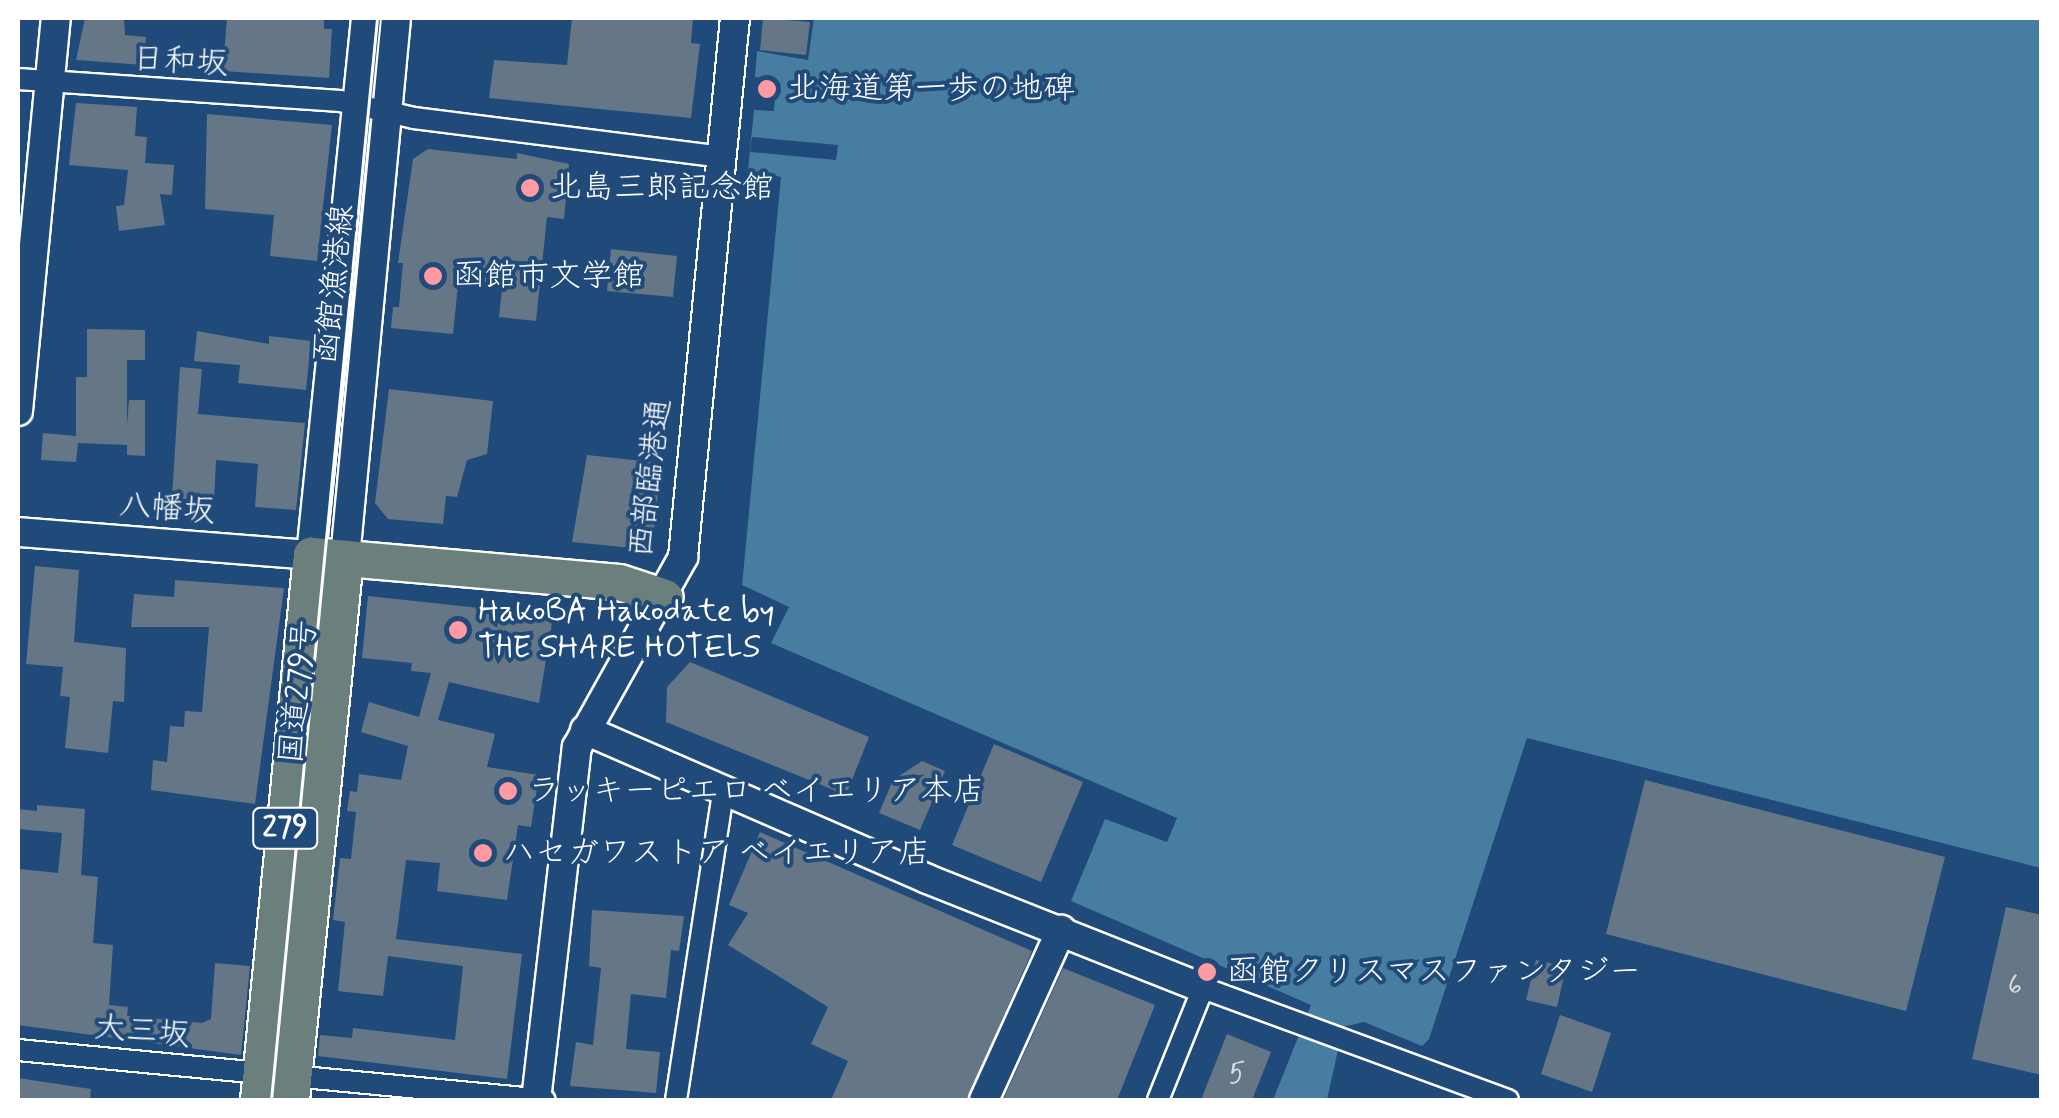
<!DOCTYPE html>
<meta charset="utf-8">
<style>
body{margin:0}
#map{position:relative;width:2059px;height:1118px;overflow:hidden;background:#1f4a7a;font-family:Mynerve,"Klee One",sans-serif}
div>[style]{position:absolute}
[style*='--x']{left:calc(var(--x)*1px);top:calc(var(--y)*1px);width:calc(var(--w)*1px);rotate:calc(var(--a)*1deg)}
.water>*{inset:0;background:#467da0}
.pier>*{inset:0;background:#1f4a7a}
.building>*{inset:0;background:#657786}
.roads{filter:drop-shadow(2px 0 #fff) drop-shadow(-2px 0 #fff) drop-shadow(0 2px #fff) drop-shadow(0 -2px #fff)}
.street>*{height:20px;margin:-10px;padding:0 10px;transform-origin:10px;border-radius:10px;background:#1f4a7a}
.secondary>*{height:28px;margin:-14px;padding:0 14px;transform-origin:14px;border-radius:14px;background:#1f4a7a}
.highway>*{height:35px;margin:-17.5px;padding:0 17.5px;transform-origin:17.5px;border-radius:17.5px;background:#6b7f7c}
.tram>*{height:2.5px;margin:-1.25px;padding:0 1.25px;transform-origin:1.25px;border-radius:1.25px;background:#fff}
.dots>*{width:28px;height:28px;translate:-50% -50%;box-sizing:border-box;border:5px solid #1f4a7a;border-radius:50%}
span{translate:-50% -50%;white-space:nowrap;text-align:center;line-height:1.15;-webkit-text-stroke:8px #1f4a7a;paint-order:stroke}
.number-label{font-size:28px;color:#d8dde1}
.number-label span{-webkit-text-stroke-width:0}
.shield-label span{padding:2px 8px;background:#1f4a7a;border:2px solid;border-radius:8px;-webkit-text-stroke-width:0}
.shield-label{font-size:30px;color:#fff;font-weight:700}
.street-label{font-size:32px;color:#fff}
.poi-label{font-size:32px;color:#fff}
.left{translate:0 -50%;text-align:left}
.frame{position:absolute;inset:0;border:20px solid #fff;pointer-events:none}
</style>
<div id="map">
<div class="water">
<div style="clip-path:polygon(814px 18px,2041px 18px,2041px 868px,1527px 738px,1429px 1039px,1422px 1046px,1364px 1022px,1343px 1027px,1327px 1100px,1273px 1100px,1311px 1005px,1071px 901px,1105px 819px,1167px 842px,1177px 818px,771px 643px,789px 607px,742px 585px,781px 177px,748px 170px,754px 110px,774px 111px,776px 79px,755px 77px,757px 51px,808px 60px)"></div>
</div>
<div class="pier">
<div style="clip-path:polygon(752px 137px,838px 145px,836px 160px,750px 152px)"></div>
</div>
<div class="building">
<div style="clip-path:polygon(85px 18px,124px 18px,125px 35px,146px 37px,144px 65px,76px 60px)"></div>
<div style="clip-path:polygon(227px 18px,324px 18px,324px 29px,332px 29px,329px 78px,223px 71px)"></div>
<div style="clip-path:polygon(572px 18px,693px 18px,691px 43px,700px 44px,691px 118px,489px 98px,494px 60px,567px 65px)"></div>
<div style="clip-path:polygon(763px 18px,810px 22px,806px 55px,760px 50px)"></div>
<div style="clip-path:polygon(76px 103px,137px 107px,135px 136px,147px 137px,145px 163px,174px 165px,172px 195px,160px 194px,165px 225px,119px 231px,116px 206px,124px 205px,128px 170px,69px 165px)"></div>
<div style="clip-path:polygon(207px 114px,332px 125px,317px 261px,270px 256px,274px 215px,205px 209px)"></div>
<div style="clip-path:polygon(428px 149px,517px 159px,517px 153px,569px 164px,564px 219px,547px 217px,536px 321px,499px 317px,502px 289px,458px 285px,453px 334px,391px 328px,393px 307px,399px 307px,403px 263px,398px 263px,413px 159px)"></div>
<div style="clip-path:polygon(611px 249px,677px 256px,673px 297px,607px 291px)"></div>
<div style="clip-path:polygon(87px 329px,145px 330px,145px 360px,127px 360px,127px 425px,129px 400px,145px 400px,145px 456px,127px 455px,127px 445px,78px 443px,76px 462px,41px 460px,43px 433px,76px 436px,76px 377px,87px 377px)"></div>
<div style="clip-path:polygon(197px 331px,269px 344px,269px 336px,311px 341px,306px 390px,238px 383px,240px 365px,194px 361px)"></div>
<div style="clip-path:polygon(180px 367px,202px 369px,198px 414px,305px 423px,296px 510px,255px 507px,258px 464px,216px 460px,214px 501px,172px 498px)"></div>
<div style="clip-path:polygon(389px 389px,493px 401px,487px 454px,467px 460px,457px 497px,446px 496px,443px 524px,388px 519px,375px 503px)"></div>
<div style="clip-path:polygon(587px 455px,661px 463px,652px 550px,572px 542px)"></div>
<div style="clip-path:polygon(35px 566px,79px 570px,74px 642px,126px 648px,124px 702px,113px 701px,108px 753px,65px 748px,70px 697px,60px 696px,63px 667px,26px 664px)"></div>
<div style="clip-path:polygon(175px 580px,284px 588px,255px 804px,151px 790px,153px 760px,167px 762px,170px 726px,184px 727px,185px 711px,202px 712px,209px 627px,131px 627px,134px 594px,174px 597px)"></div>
<div style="clip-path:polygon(368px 596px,553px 616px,539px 703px,449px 682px,438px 720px,495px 734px,487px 767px,539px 775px,531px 827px,518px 825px,507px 900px,437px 891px,440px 863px,406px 860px,396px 939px,522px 954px,507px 1079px,318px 1056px,320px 1035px,352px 1038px,353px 1028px,455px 1040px,463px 966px,388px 956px,383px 996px,338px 991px,345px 922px,333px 920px,340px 858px,351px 859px,356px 812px,347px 811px,350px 791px,357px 792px,359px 774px,401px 780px,408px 746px,361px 732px,369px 702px,419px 717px,431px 673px,411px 671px,412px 663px,362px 658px)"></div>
<div style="clip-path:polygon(690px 662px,869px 737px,846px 795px,666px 722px,667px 687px)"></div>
<div style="clip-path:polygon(994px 744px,1083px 782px,1041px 882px,952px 845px)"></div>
<div style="clip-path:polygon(922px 761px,945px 771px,920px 830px,879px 813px,893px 780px)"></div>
<div style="clip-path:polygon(1645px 780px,1945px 857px,1906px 1011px,1606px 934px)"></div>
<div style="clip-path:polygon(37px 805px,85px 809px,81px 875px,98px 877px,93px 943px,113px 945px,109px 1005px,128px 1007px,127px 1016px,202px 1023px,211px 1019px,215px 963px,250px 966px,241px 1055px,18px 1025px,20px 869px,58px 873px,62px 833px,18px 829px,18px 809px,37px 811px)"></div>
<div style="clip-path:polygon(760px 832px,1032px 951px,967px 1100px,831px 1100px,848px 1061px,811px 1044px,828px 1007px,728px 945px,748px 913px,729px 905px)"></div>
<div style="clip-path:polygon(2006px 907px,2042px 915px,2042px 1075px,1972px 1059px)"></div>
<div style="clip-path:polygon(592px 910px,684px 916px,679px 951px,671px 950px,666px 998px,631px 994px,626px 1049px,660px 1052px,656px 1093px,570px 1086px,576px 1042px,593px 1045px,601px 968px,589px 966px)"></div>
<div style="clip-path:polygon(1536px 960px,1566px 967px,1557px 1007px,1526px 1000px)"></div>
<div style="clip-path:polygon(1063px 968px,1155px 1005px,1117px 1100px,1003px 1100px)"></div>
<div style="clip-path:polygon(1560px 1015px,1611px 1033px,1592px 1092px,1541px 1074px)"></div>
<div style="clip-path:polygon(1227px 1034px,1271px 1052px,1252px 1100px,1201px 1100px)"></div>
<div style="clip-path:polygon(18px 1078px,91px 1089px,90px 1100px,18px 1100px)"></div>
</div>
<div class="roads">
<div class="street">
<div style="--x:18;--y:79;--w:323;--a:3.9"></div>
<div style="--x:340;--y:101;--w:76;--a:12.9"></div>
<div style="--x:414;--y:118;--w:311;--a:7.2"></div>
<div style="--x:18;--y:1050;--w:529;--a:5.42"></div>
<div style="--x:676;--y:1100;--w:312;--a:-81.3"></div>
<div style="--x:1158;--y:1100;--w:121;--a:-68.1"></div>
<div style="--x:1203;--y:988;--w:325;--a:20.2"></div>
</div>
<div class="secondary">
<div style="--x:18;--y:411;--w:395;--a:-84.5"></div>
<div style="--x:18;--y:532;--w:294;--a:4.5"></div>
<div style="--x:311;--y:555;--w:540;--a:-84.15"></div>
<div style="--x:345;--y:558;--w:542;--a:-84.6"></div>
<div style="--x:585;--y:730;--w:373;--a:23.5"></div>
<div style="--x:927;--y:879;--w:297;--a:21.6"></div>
<div style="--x:536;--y:1100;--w:355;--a:-83.4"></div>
<div style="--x:577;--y:747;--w:218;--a:-60.8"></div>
<div style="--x:683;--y:557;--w:542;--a:-84.49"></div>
<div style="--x:984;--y:1100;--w:187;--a:-65.6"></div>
</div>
<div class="highway">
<div style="--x:258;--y:1100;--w:548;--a:-84.45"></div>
<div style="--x:311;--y:555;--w:309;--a:5"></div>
<div style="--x:619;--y:582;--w:48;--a:18.1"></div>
<div style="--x:291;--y:1100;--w:545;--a:-84.31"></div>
</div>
</div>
<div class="tram">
<div style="--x:271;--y:1100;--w:1087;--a:-84.4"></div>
</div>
<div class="dots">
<div style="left:767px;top:89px;background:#ff9aa2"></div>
<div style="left:530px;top:188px;background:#ff9aa2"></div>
<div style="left:433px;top:276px;background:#ff9aa2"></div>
<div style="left:458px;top:630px;background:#ff9aa2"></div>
<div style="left:508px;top:791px;background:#ff9aa2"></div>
<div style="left:483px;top:853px;background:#ff9aa2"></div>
<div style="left:1207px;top:972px;background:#ff9aa2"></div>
</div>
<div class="number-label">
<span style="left:2015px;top:987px">6</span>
<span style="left:1237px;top:1075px">5</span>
</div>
<div class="shield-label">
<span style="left:285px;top:828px">279</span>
</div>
<div class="street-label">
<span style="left:180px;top:62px;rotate:3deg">日和坂</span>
<span style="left:335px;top:284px;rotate:-84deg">函館漁港線</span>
<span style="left:651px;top:478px;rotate:-83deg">西部臨港通</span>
<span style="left:167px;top:509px;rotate:4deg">八幡坂</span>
<span style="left:299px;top:692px;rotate:-84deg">国道279号</span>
<span style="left:142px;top:1032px;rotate:5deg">大三坂</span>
</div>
<div class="poi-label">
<span class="left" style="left:787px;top:89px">北海道第一歩の地碑</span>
<span class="left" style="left:550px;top:188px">北島三郎記念館</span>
<span class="left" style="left:453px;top:276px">函館市文学館</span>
<span class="left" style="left:478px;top:630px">HakoBA Hakodate by<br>THE SHARE HOTELS</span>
<span class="left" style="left:528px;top:791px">ラッキーピエロ ベイエリア本店</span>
<span class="left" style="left:503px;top:853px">ハセガワストア べイエリア店</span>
<span class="left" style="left:1227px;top:972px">函館クリスマスファンタジー</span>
</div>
<div class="frame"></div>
</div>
